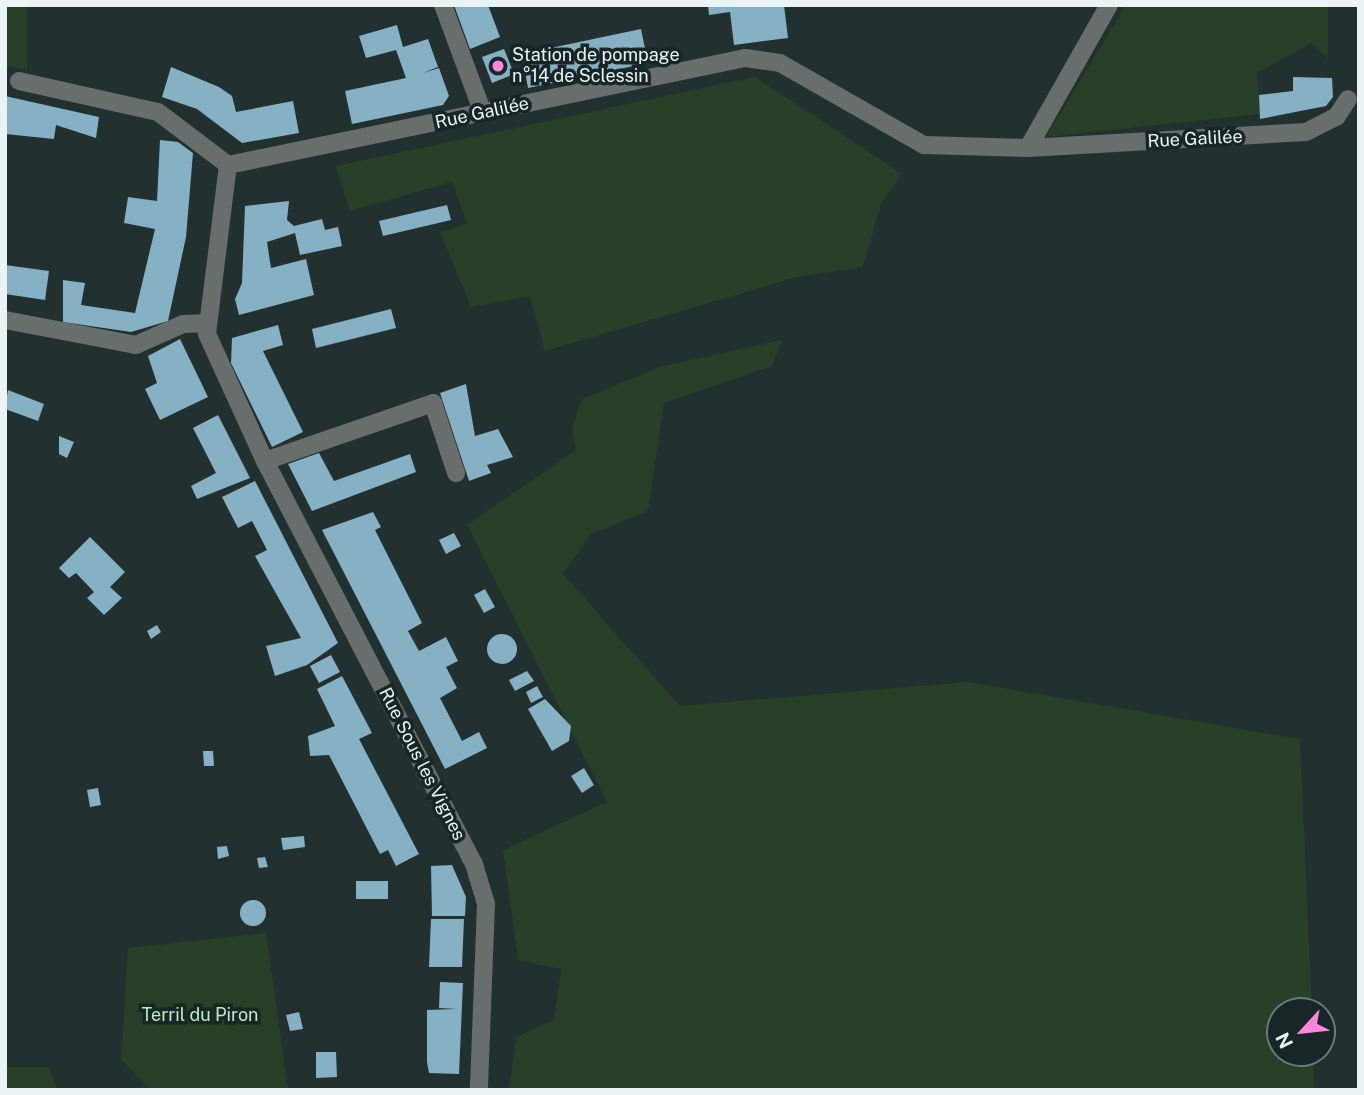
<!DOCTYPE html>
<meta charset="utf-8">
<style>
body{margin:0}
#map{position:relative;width:1364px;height:1095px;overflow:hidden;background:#223030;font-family:"Public Sans",sans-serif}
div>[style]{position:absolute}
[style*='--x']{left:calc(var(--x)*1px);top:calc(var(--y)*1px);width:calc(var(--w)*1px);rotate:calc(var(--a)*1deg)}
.green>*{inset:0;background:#283f28}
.building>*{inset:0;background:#86b1c4}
.round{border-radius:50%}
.street>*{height:18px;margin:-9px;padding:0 9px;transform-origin:9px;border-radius:9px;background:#676e6b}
.dots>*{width:19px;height:19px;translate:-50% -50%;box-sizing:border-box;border:4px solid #182627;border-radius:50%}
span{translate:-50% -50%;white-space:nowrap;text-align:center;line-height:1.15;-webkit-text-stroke:7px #182627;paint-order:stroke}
.poi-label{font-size:18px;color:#ebf4f4}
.left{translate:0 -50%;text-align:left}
.street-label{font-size:18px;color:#ebf4f4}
.park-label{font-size:18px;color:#bbecba}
.frame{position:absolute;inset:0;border:7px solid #ebf4f4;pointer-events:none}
.north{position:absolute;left:1266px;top:997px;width:70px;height:70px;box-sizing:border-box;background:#182627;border:2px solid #6c7879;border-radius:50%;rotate:243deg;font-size:19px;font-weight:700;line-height:28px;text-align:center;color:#ebf4f4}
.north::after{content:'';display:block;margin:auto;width:24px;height:32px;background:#ff85df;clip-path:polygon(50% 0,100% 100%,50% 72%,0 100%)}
</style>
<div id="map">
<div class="green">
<div style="clip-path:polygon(5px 5px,27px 5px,27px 69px,5px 67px)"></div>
<div style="clip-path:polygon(1126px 5px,1328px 5px,1328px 58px,1311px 43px,1257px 73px,1260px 114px,1046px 137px)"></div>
<div style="clip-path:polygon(755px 77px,902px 174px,881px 204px,863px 267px,797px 277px,545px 351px,530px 296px,471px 307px,440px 233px,467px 223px,452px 182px,350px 211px,336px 166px)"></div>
<div style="clip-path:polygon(782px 340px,772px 366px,664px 403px,648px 511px,591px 534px,563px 574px,680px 706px,968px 682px,1300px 739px,1312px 1011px,1280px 1011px,1280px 1053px,1313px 1053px,1314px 1090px,509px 1090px,516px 1037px,554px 1020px,561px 969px,518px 960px,503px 850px,607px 802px,467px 525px,576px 450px,572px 427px,582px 399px,663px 366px)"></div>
<div style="clip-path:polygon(266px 933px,288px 1088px,314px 1090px,151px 1090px,121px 1059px,128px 948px)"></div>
<div style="clip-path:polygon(5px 1067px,49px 1067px,57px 1090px,5px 1090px)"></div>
</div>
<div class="building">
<div style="clip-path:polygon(454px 5px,488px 5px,500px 37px,470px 49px)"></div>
<div style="clip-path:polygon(708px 5px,784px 5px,788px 38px,734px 45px,730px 12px,709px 15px)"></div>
<div style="clip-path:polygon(397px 25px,403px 47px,428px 39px,438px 67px,423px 73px,439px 68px,449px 96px,443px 105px,352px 124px,345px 91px,406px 78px,396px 50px,366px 58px,359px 36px)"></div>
<div style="clip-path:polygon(641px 29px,648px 63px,528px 88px,522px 54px)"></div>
<div style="clip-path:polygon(504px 49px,514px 74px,492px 83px,482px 57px)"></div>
<div style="clip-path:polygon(171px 67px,219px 87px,232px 96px,236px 112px,293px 101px,299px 133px,242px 143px,197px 109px,162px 97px)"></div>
<div style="clip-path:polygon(1293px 77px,1332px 78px,1333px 97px,1326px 106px,1260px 119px,1259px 95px,1293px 91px)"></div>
<div style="clip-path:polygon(5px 96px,99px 117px,96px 138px,56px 125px,54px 139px,5px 134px)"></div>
<div style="clip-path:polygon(160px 140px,178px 142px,193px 153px,186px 237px,168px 321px,131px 332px,63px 322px,63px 280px,85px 283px,81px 305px,135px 313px,155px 229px,124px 223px,128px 197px,157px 201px)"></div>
<div style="clip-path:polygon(289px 201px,287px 220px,294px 226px,322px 219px,325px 230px,338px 227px,342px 246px,300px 255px,295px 233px,267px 242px,271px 268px,306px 259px,314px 295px,239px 315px,235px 299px,242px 283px,245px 206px)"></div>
<div style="clip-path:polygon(447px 205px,451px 220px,383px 236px,379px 221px)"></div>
<div style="clip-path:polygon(5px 265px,49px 271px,45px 300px,5px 294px)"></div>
<div style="clip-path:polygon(391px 309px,396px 328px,316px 348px,312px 329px)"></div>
<div style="clip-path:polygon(278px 325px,283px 345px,263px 351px,303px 432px,272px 447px,231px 363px,232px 338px)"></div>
<div style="clip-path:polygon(180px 339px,208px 397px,160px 420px,145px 389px,157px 383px,148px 356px)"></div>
<div style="clip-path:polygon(466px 384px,475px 436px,498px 429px,513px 457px,487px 465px,491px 473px,469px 481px,440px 393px)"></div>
<div style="clip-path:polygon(8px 390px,44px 404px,38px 421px,5px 409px)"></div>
<div style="clip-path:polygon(218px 415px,250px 478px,197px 499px,191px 486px,216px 473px,193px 428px)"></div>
<div style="clip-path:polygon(59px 436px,74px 442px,67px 458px,59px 454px)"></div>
<div style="clip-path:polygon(319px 453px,334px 481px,410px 454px,416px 472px,312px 511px,288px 464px)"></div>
<div style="clip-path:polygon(255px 481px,338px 643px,307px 665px,275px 676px,266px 646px,301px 638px,255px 556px,267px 550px,252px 521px,238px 528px,222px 497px)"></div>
<div style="clip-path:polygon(373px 512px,381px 527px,375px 530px,422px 623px,408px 631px,419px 651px,446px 637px,458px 661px,446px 667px,457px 688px,440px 698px,462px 741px,479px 732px,487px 748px,445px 769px,322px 530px)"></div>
<div style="clip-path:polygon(454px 533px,461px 546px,446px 554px,439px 540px)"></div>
<div style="clip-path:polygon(90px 537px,125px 572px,110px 587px,122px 598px,104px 615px,87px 598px,94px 592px,76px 573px,69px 578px,59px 568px)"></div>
<div style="clip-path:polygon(485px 589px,495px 607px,484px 613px,474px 595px)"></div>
<div style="clip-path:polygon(157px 625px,161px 632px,151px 639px,147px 631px)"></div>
<div class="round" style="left:487px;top:634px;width:30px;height:30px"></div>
<div style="clip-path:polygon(331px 655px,340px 672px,319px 683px,310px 666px)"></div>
<div style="clip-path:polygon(527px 671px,534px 681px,515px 691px,509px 680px)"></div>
<div style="clip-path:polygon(342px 676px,372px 733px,359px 739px,419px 854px,396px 866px,388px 850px,380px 854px,329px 755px,310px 756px,308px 736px,335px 726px,317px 689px)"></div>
<div style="clip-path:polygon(537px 686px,543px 697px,531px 703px,526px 692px)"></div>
<div style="clip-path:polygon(545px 699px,571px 726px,569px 741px,552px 751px,528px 709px)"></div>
<div style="clip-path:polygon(203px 751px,213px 751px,214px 766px,204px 766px)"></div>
<div style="clip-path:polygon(584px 768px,594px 785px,582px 793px,571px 776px)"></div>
<div style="clip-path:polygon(98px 788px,101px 805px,90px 807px,87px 790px)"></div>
<div style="clip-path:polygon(304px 836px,305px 847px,283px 850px,281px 838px)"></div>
<div style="clip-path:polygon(227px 846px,229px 856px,218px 859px,217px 847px)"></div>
<div style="clip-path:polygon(265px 857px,268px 867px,259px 868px,257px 858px)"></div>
<div style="clip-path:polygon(452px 865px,466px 897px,465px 916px,432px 916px,431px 866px)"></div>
<div style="clip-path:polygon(356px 881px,388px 881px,388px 899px,356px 899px)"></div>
<div class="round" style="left:240px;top:900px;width:26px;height:26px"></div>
<div style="clip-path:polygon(431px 919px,464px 919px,462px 967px,429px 967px)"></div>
<div style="clip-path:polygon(440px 982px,463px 983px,459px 1074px,429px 1073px,427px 1062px,427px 1010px,457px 1009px,439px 1008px)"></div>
<div style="clip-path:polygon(299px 1012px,303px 1029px,290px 1031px,286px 1015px)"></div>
<div style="clip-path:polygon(316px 1052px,336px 1052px,337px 1077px,316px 1078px)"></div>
</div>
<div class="street">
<div style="--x:443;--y:5;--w:115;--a:69.7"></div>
<div style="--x:19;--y:81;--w:142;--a:12.6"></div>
<div style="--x:158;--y:112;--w:88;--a:37.1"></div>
<div style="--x:1028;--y:148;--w:164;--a:-60.5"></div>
<div style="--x:228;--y:165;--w:528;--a:-11.69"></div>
<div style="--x:745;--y:58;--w:35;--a:8"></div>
<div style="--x:780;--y:63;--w:166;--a:29.7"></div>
<div style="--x:924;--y:145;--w:104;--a:1.7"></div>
<div style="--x:1028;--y:148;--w:278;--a:-3.3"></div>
<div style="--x:1306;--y:132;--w:35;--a:-27"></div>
<div style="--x:1337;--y:116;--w:20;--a:-57"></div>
<div style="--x:228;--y:165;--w:170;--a:97.1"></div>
<div style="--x:207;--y:334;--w:140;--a:65.5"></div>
<div style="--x:265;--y:461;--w:454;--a:62.6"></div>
<div style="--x:474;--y:864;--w:42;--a:73.3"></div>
<div style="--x:486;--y:904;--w:186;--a:92.2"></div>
<div style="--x:5;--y:320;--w:133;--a:10.8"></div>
<div style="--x:136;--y:345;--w:51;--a:-24.1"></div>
<div style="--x:183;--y:324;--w:24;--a:-2"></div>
<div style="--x:265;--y:461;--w:178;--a:-19"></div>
<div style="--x:433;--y:403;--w:74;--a:71.8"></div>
</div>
<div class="dots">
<div style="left:498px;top:66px;background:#ff85df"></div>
</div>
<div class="poi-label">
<span class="left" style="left:512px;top:66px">Station de pompage<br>n°14 de Sclessin</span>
</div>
<div class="street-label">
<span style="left:482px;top:113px;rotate:-12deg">Rue Galilée</span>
<span style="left:1195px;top:139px;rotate:-3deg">Rue Galilée</span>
<span style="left:422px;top:764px;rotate:63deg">Rue Sous les Vignes</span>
</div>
<div class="park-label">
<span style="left:200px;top:1015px">Terril du Piron</span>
</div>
<div class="frame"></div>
<div class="north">N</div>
</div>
